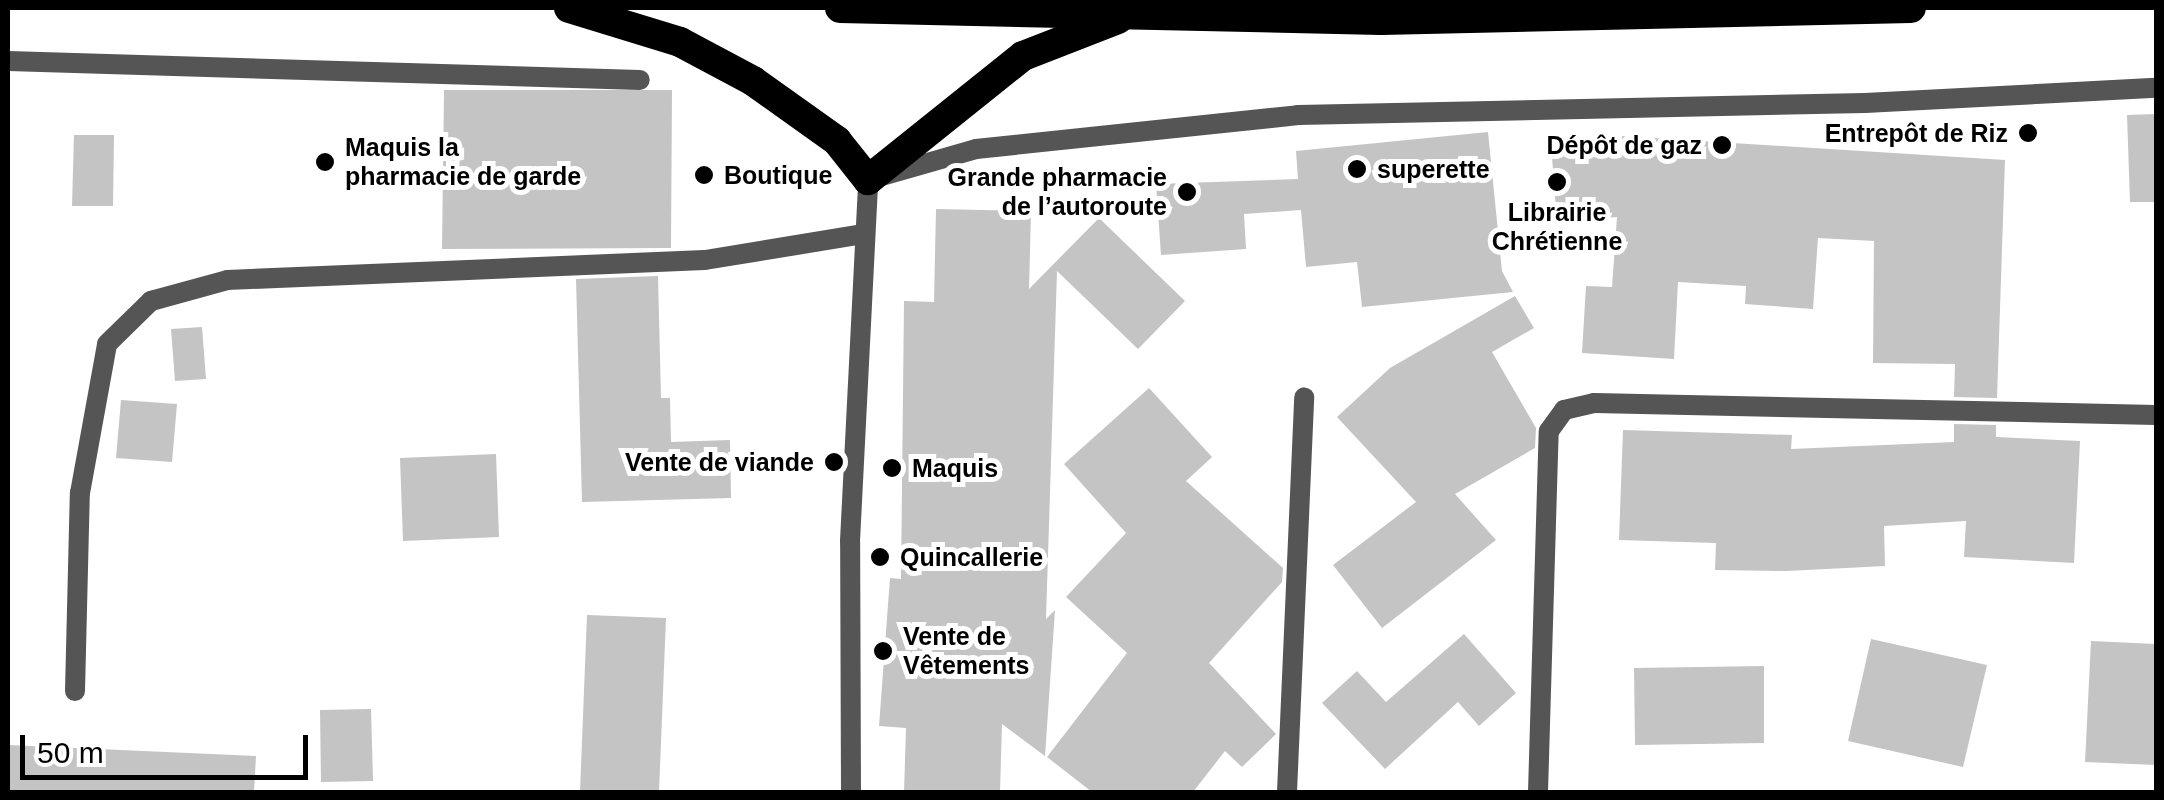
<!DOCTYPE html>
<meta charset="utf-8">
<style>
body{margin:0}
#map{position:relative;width:2164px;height:800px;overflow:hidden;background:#fff;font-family:Helvetica,sans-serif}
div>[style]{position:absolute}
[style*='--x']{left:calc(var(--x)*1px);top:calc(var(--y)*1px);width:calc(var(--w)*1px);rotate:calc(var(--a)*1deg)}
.building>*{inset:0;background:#c4c4c4}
.street>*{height:20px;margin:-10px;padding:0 10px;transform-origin:10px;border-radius:10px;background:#555}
.highway>*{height:30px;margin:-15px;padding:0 15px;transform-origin:15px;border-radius:15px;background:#000}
.dots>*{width:28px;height:28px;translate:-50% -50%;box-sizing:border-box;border:5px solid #fff;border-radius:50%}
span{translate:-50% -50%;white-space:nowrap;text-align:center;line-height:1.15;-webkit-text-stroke:10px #fff;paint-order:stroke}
.poi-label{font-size:25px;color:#000;font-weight:700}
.right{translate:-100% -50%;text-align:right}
.left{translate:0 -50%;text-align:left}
.frame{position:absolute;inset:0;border:10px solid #000;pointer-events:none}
.scale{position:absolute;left:20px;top:735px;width:288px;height:45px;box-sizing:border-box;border:5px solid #000;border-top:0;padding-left:12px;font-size:30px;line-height:35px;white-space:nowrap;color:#000;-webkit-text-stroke:8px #fff;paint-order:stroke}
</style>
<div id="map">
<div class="building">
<div style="clip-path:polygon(444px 90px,672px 90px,671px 248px,442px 249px)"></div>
<div style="clip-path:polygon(2156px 114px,2156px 202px,2130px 202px,2127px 115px)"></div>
<div style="clip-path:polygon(1488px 132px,1502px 271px,1513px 292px,1362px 307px,1357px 262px,1306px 267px,1301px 210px,1244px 214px,1246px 249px,1161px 255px,1156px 184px,1298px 179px,1296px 151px)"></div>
<div style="clip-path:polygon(74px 135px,114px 135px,113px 206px,72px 206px)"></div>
<div style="clip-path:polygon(1622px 136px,2005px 160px,1997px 398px,1954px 397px,1955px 364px,1873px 363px,1874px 241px,1818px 238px,1813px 309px,1745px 304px,1746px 286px,1678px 282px,1674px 359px,1582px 353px,1586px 286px,1612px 287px,1617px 217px,1557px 222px,1552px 157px,1621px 152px)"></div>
<div style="clip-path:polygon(936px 209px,1031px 211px,1029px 289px,1099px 218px,1185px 301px,1138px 349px,1057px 271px,1046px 619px,1055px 610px,1045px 756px,1002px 724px,1000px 792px,904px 792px,906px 728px,879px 726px,890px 578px,901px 579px,904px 301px,934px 302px)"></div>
<div style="clip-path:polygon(658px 276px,661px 398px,670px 398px,671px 442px,730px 440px,731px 498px,582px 502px,576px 279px)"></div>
<div style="clip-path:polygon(1515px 296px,1534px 328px,1492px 352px,1536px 428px,1535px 448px,1455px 494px,1496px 540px,1382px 628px,1333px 565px,1416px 502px,1337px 417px,1390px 368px)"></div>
<div style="clip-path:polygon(202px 327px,206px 379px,175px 381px,171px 329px)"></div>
<div style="clip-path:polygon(1149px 388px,1212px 457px,1186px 481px,1283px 568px,1282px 582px,1209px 663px,1276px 734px,1242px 767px,1225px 751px,1193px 792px,1092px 792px,1047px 757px,1127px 653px,1066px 597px,1126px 533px,1064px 464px)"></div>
<div style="clip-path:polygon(121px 400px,177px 404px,172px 462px,116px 458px)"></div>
<div style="clip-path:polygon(1954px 424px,1996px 425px,1996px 437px,2080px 441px,2074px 563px,1964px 557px,1966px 521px,1884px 526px,1885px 566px,1787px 571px,1715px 570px,1716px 543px,1619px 540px,1623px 430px,1792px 435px,1791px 449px,1954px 442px)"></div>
<div style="clip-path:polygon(496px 454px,499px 537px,403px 541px,400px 458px)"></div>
<div style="clip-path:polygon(587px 615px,666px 618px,659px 792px,580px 792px)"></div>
<div style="clip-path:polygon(1464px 634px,1516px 693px,1479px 726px,1458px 702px,1385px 769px,1322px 703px,1357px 671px,1386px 702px)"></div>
<div style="clip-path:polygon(1871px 639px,1987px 665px,1963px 767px,1848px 741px)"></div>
<div style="clip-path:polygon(2091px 641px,2156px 644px,2156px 765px,2085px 762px)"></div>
<div style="clip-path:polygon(1764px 666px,1764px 743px,1635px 745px,1634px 668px)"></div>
<div style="clip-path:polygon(371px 709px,373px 781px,321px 782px,320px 710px)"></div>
<div style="clip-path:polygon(8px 745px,256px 756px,254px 792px,8px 792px)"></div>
</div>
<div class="street">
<div style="--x:8;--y:61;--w:632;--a:1.72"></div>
<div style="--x:75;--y:691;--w:198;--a:-88.6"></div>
<div style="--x:80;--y:493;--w:151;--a:-79.7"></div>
<div style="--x:107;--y:344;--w:62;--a:-44.3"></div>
<div style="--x:151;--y:301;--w:79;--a:-15.4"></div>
<div style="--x:227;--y:280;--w:478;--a:-2.4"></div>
<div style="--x:705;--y:260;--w:161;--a:-9.3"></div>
<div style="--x:851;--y:792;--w:251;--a:-90.2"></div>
<div style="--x:850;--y:541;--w:361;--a:-87.1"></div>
<div style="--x:868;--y:180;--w:112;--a:-16"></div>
<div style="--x:976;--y:149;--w:324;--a:-6"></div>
<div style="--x:1298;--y:115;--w:567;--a:-1.21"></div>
<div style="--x:1865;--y:103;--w:291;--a:-3"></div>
<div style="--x:1287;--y:792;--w:395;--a:-87.5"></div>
<div style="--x:1538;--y:792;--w:361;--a:-88.3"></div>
<div style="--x:1549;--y:431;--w:26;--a:-54"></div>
<div style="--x:1564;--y:410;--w:31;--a:-13"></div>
<div style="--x:1594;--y:403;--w:562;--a:1.22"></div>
</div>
<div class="highway">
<div style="--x:569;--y:8;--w:116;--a:17"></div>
<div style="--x:680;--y:42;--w:83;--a:28.1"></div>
<div style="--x:753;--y:81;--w:103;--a:35.5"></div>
<div style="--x:837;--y:141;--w:50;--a:51.5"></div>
<div style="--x:868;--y:180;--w:198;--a:-38.7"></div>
<div style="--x:1023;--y:56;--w:102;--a:-21.3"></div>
<div style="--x:840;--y:8;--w:541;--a:1.27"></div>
<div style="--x:1381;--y:20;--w:530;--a:-1.3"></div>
</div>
<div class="dots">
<div style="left:2028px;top:133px;background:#000"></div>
<div style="left:1722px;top:145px;background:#000"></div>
<div style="left:325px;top:162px;background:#000"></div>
<div style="left:1357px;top:169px;background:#000"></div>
<div style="left:704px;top:175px;background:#000"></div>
<div style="left:1557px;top:182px;background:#000"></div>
<div style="left:1187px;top:192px;background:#000"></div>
<div style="left:834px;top:462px;background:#000"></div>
<div style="left:892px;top:468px;background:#000"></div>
<div style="left:880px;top:557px;background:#000"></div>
<div style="left:883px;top:651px;background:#000"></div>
</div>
<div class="poi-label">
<span class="right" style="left:2008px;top:133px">Entrepôt de Riz</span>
<span class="right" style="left:1702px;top:145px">Dépôt de gaz</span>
<span class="left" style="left:345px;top:162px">Maquis la<br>pharmacie de garde</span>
<span class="left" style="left:1377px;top:169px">superette</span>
<span class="left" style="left:724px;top:175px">Boutique</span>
<span class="right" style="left:1167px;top:192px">Grande pharmacie<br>de l’autoroute</span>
<span style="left:1557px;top:227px">Librairie<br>Chrétienne</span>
<span class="right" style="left:814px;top:462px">Vente de viande</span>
<span class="left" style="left:912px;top:468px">Maquis</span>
<span class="left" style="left:900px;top:557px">Quincallerie</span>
<span class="left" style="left:903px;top:651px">Vente de<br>Vêtements</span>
</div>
<div class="frame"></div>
<div class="scale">50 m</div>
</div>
